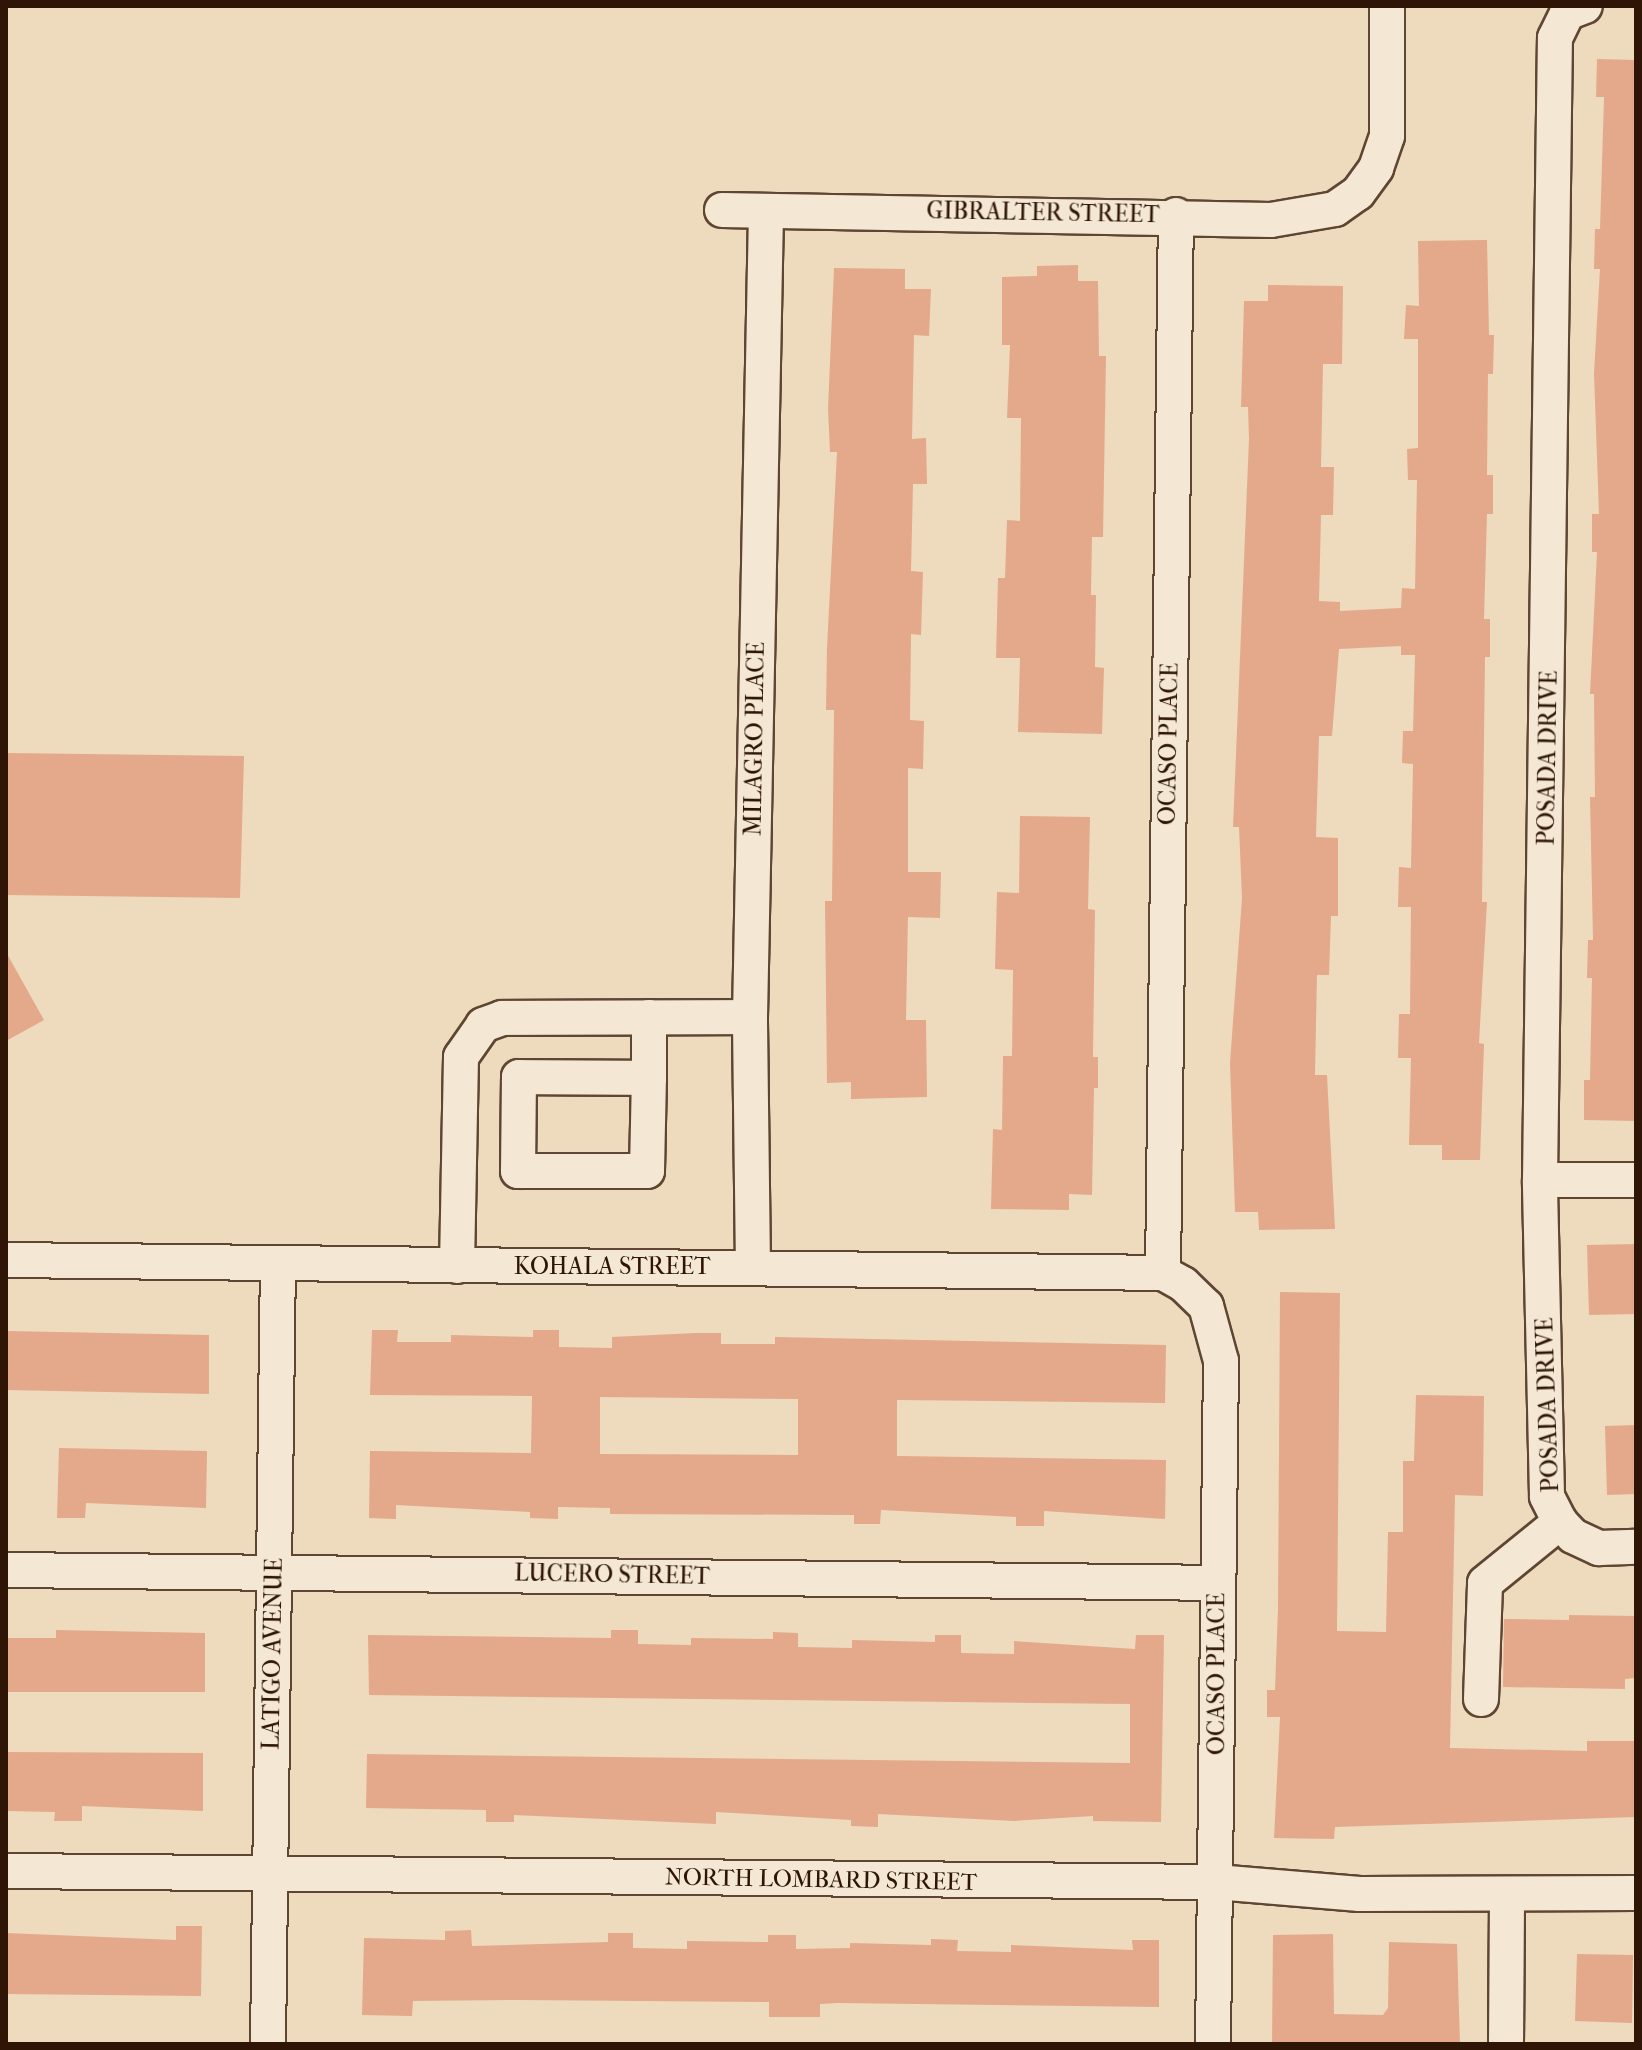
<!DOCTYPE html>
<style>
body{margin:0}
#map{position:relative;width:1642px;height:2050px;overflow:hidden;background:#eedabd;font-family:"IM FELL French Canon",serif}
div>[style]{position:absolute}
[style*='--x']{left:calc(var(--x)*1px);top:calc(var(--y)*1px);width:calc(var(--w)*1px);rotate:calc(var(--a)*1deg)}
.building>*{inset:0;background:#e3a98a}
.roads{filter:drop-shadow(2px 0 #5e4633) drop-shadow(-2px 0 #5e4633) drop-shadow(0 2px #5e4633) drop-shadow(0 -2px #5e4633)}
.minor>*{height:34px;margin:-17px;padding:0 17px;transform-origin:17px;border-radius:17px;background:#f4e7d4}
span{translate:-50% -50%;white-space:nowrap;text-align:center;line-height:1.15;-webkit-text-stroke:6px #f4e7d4;paint-order:stroke}
.street-label{font-size:24px;color:#2e1505}
.frame{position:absolute;inset:0;border:8px solid #2e1505;pointer-events:none}
</style>
<div id="map">
<div class="building">
<div style="clip-path:polygon(1597px 59px,1636px 60px,1636px 1121px,1584px 1120px,1584px 1080px,1590px 1080px,1592px 978px,1587px 978px,1588px 940px,1593px 940px,1590px 797px,1595px 797px,1594px 694px,1590px 694px,1597px 552px,1592px 552px,1592px 514px,1599px 514px,1594px 373px,1600px 269px,1594px 269px,1595px 229px,1600px 229px,1604px 97px,1596px 97px)"></div>
<div style="clip-path:polygon(1487px 240px,1489px 335px,1494px 335px,1493px 374px,1488px 374px,1487px 475px,1493px 475px,1493px 514px,1487px 514px,1484px 619px,1490px 619px,1490px 657px,1485px 657px,1482px 902px,1487px 902px,1479px 1043px,1484px 1044px,1480px 1160px,1442px 1160px,1442px 1145px,1409px 1145px,1411px 1058px,1398px 1058px,1399px 1014px,1410px 1014px,1411px 907px,1398px 907px,1399px 867px,1411px 868px,1413px 764px,1402px 763px,1403px 731px,1413px 731px,1415px 655px,1401px 655px,1401px 646px,1339px 649px,1332px 736px,1319px 736px,1316px 837px,1338px 838px,1338px 916px,1331px 916px,1329px 975px,1317px 975px,1315px 1075px,1327px 1075px,1335px 1229px,1259px 1230px,1258px 1212px,1235px 1212px,1230px 1063px,1242px 898px,1239px 827px,1233px 827px,1249px 439px,1248px 407px,1241px 407px,1244px 301px,1268px 301px,1268px 285px,1343px 286px,1342px 364px,1323px 364px,1321px 467px,1334px 467px,1333px 515px,1321px 515px,1319px 601px,1340px 602px,1340px 611px,1401px 608px,1402px 588px,1415px 589px,1417px 480px,1408px 480px,1407px 449px,1418px 448px,1418px 339px,1404px 339px,1406px 305px,1419px 306px,1418px 241px)"></div>
<div style="clip-path:polygon(1078px 265px,1078px 281px,1098px 281px,1099px 356px,1106px 356px,1103px 537px,1092px 537px,1091px 595px,1096px 595px,1095px 667px,1104px 668px,1102px 734px,1018px 732px,1020px 658px,996px 658px,998px 578px,1005px 578px,1007px 520px,1020px 521px,1021px 418px,1007px 418px,1010px 345px,1002px 345px,1002px 277px,1037px 276px,1037px 266px)"></div>
<div style="clip-path:polygon(834px 268px,905px 269px,905px 289px,931px 289px,929px 336px,914px 335px,912px 439px,926px 438px,927px 484px,913px 484px,911px 571px,923px 572px,921px 635px,911px 634px,910px 720px,924px 721px,923px 769px,908px 768px,908px 872px,941px 872px,940px 918px,908px 917px,906px 1020px,926px 1020px,927px 1097px,851px 1099px,851px 1082px,827px 1083px,825px 901px,832px 901px,834px 710px,826px 710px,827px 648px,837px 452px,830px 452px,828px 409px)"></div>
<div style="clip-path:polygon(6px 753px,244px 756px,240px 898px,6px 895px)"></div>
<div style="clip-path:polygon(1020px 816px,1090px 817px,1088px 909px,1095px 910px,1093px 1057px,1098px 1057px,1098px 1088px,1094px 1088px,1092px 1195px,1069px 1194px,1069px 1210px,991px 1209px,993px 1129px,1002px 1130px,1003px 1056px,1012px 1056px,1013px 970px,995px 969px,997px 892px,1019px 893px)"></div>
<div style="clip-path:polygon(6px 952px,44px 1020px,6px 1041px)"></div>
<div style="clip-path:polygon(1636px 1244px,1636px 1314px,1589px 1315px,1587px 1245px)"></div>
<div style="clip-path:polygon(1280px 1292px,1340px 1293px,1337px 1631px,1386px 1632px,1388px 1532px,1403px 1532px,1403px 1461px,1414px 1461px,1416px 1395px,1484px 1396px,1483px 1496px,1455px 1495px,1450px 1748px,1587px 1751px,1587px 1741px,1636px 1741px,1636px 1817px,1335px 1827px,1334px 1839px,1274px 1838px,1280px 1717px,1267px 1717px,1267px 1690px,1275px 1690px,1278px 1609px)"></div>
<div style="clip-path:polygon(evenodd,372px 1330px,398px 1330px,397px 1342px,451px 1342px,451px 1335px,533px 1337px,533px 1330px,559px 1330px,559px 1347px,612px 1348px,612px 1337px,695px 1333px,721px 1333px,721px 1344px,775px 1344px,775px 1337px,1166px 1345px,1165px 1403px,897px 1400px,897px 1456px,1166px 1460px,1165px 1519px,1044px 1511px,1044px 1526px,1016px 1526px,1016px 1517px,881px 1510px,880px 1524px,854px 1524px,854px 1515px,610px 1514px,610px 1508px,558px 1507px,558px 1519px,530px 1518px,530px 1512px,396px 1505px,396px 1519px,369px 1518px,370px 1451px,531px 1453px,532px 1396px,370px 1395px,372px 1330px,600px 1397px,798px 1399px,798px 1455px,600px 1454px,600px 1397px)"></div>
<div style="clip-path:polygon(6px 1331px,209px 1335px,209px 1394px,6px 1390px)"></div>
<div style="clip-path:polygon(1636px 1425px,1636px 1494px,1607px 1495px,1605px 1426px)"></div>
<div style="clip-path:polygon(59px 1448px,207px 1451px,206px 1508px,86px 1503px,85px 1518px,57px 1518px)"></div>
<div style="clip-path:polygon(1569px 1615px,1636px 1616px,1636px 1678px,1625px 1679px,1625px 1689px,1503px 1687px,1504px 1619px,1569px 1620px)"></div>
<div style="clip-path:polygon(56px 1630px,205px 1633px,205px 1692px,6px 1692px,6px 1638px,56px 1638px)"></div>
<div style="clip-path:polygon(611px 1630px,638px 1630px,638px 1644px,691px 1645px,691px 1638px,773px 1639px,773px 1632px,798px 1633px,798px 1647px,852px 1648px,852px 1640px,935px 1642px,935px 1635px,961px 1635px,961px 1653px,1014px 1654px,1014px 1641px,1135px 1649px,1136px 1635px,1164px 1635px,1161px 1822px,1093px 1821px,1093px 1816px,1014px 1821px,878px 1814px,878px 1827px,851px 1826px,851px 1820px,716px 1812px,716px 1824px,514px 1815px,514px 1822px,486px 1822px,486px 1810px,366px 1808px,367px 1754px,1130px 1763px,1130px 1704px,369px 1695px,368px 1635px,611px 1638px)"></div>
<div style="clip-path:polygon(6px 1752px,203px 1753px,203px 1811px,82px 1806px,82px 1821px,54px 1821px,55px 1812px,6px 1811px)"></div>
<div style="clip-path:polygon(176px 1926px,202px 1926px,201px 1996px,6px 1994px,6px 1933px,176px 1940px)"></div>
<div style="clip-path:polygon(471px 1930px,472px 1946px,608px 1942px,608px 1933px,633px 1933px,633px 1948px,687px 1949px,687px 1941px,768px 1942px,768px 1935px,796px 1935px,796px 1949px,850px 1948px,850px 1943px,931px 1945px,931px 1939px,958px 1940px,957px 1951px,1011px 1952px,1011px 1945px,1133px 1950px,1132px 1940px,1159px 1940px,1159px 2007px,838px 2003px,820px 2004px,820px 2017px,769px 2017px,769px 2002px,519px 2000px,413px 2001px,412px 2016px,362px 2015px,364px 1938px,445px 1940px,445px 1931px)"></div>
<div style="clip-path:polygon(1333px 1934px,1334px 2014px,1383px 2015px,1388px 2008px,1389px 1942px,1457px 1944px,1460px 2043px,1272px 2044px,1273px 1935px)"></div>
<div style="clip-path:polygon(1577px 1954px,1633px 1955px,1632px 2023px,1575px 2021px)"></div>
</div>
<div class="roads">
<div class="minor">
<div style="--x:722;--y:210;--w:549;--a:1.04"></div>
<div style="--x:1271;--y:220;--w:65;--a:-9.8"></div>
<div style="--x:1335;--y:209;--w:28;--a:-35"></div>
<div style="--x:1358;--y:193;--w:31;--a:-54"></div>
<div style="--x:1376;--y:168;--w:34;--a:-71"></div>
<div style="--x:1387;--y:136;--w:130;--a:-90"></div>
<div style="--x:649;--y:1078;--w:130;--a:-179.6"></div>
<div style="--x:519;--y:1077;--w:94;--a:90.6"></div>
<div style="--x:518;--y:1171;--w:129;--a:0"></div>
<div style="--x:647;--y:1171;--w:93;--a:-88.8"></div>
<div style="--x:649;--y:1078;--w:61;--a:-90"></div>
<div style="--x:1540;--y:1180;--w:96;--a:0"></div>
<div style="--x:6;--y:1260;--w:1157;--a:0.64"></div>
<div style="--x:1163;--y:1273;--w:23;--a:29"></div>
<div style="--x:1183;--y:1284;--w:32;--a:44"></div>
<div style="--x:1206;--y:1306;--w:57;--a:74.7"></div>
<div style="--x:1221;--y:1361;--w:683;--a:90.67"></div>
<div style="--x:457;--y:1266;--w:209;--a:-88.9"></div>
<div style="--x:461;--y:1057;--w:39;--a:-55"></div>
<div style="--x:483;--y:1025;--w:20;--a:-20"></div>
<div style="--x:502;--y:1018;--w:248;--a:-0.2"></div>
<div style="--x:753;--y:1268;--w:251;--a:-90.7"></div>
<div style="--x:750;--y:1017;--w:806;--a:-88.86"></div>
<div style="--x:1163;--y:1273;--w:1058;--a:-89.3"></div>
<div style="--x:1560;--y:1522;--w:19;--a:47"></div>
<div style="--x:1573;--y:1536;--w:29;--a:25"></div>
<div style="--x:1599;--y:1548;--w:37;--a:-2"></div>
<div style="--x:6;--y:1570;--w:1212;--a:0.61"></div>
<div style="--x:1481;--y:1699;--w:116;--a:-88"></div>
<div style="--x:1485;--y:1583;--w:97;--a:-39.1"></div>
<div style="--x:1560;--y:1522;--w:29;--a:-117"></div>
<div style="--x:1547;--y:1496;--w:316;--a:-91.3"></div>
<div style="--x:1540;--y:1180;--w:1142;--a:-89.25"></div>
<div style="--x:1555;--y:38;--w:28;--a:-64"></div>
<div style="--x:1567;--y:13;--w:19;--a:-21"></div>
<div style="--x:6;--y:1871;--w:1210;--a:0.52"></div>
<div style="--x:1216;--y:1882;--w:144;--a:4.8"></div>
<div style="--x:1360;--y:1894;--w:276;--a:-0.2"></div>
<div style="--x:268;--y:2044;--w:780;--a:-89.27"></div>
<div style="--x:1506;--y:2044;--w:149;--a:-89.6"></div>
</div>
</div>
<div class="street-label">
<span style="left:1043px;top:213px;rotate:1deg">GIBRALTER STREET</span>
<span style="left:755px;top:739px;rotate:-89deg">MILAGRO PLACE</span>
<span style="left:1169px;top:744px;rotate:-89deg">OCASO PLACE</span>
<span style="left:1548px;top:758px;rotate:-89deg">POSADA DRIVE</span>
<span style="left:612px;top:1267px">KOHALA STREET</span>
<span style="left:1548px;top:1405px;rotate:-92deg">POSADA DRIVE</span>
<span style="left:612px;top:1575px;rotate:1deg">LUCERO STREET</span>
<span style="left:273px;top:1654px;rotate:-89deg">LATIGO AVENUE</span>
<span style="left:1217px;top:1674px;rotate:-90deg">OCASO PLACE</span>
<span style="left:821px;top:1880px;rotate:1deg">NORTH LOMBARD STREET</span>
</div>
<div class="frame"></div>
</div>
